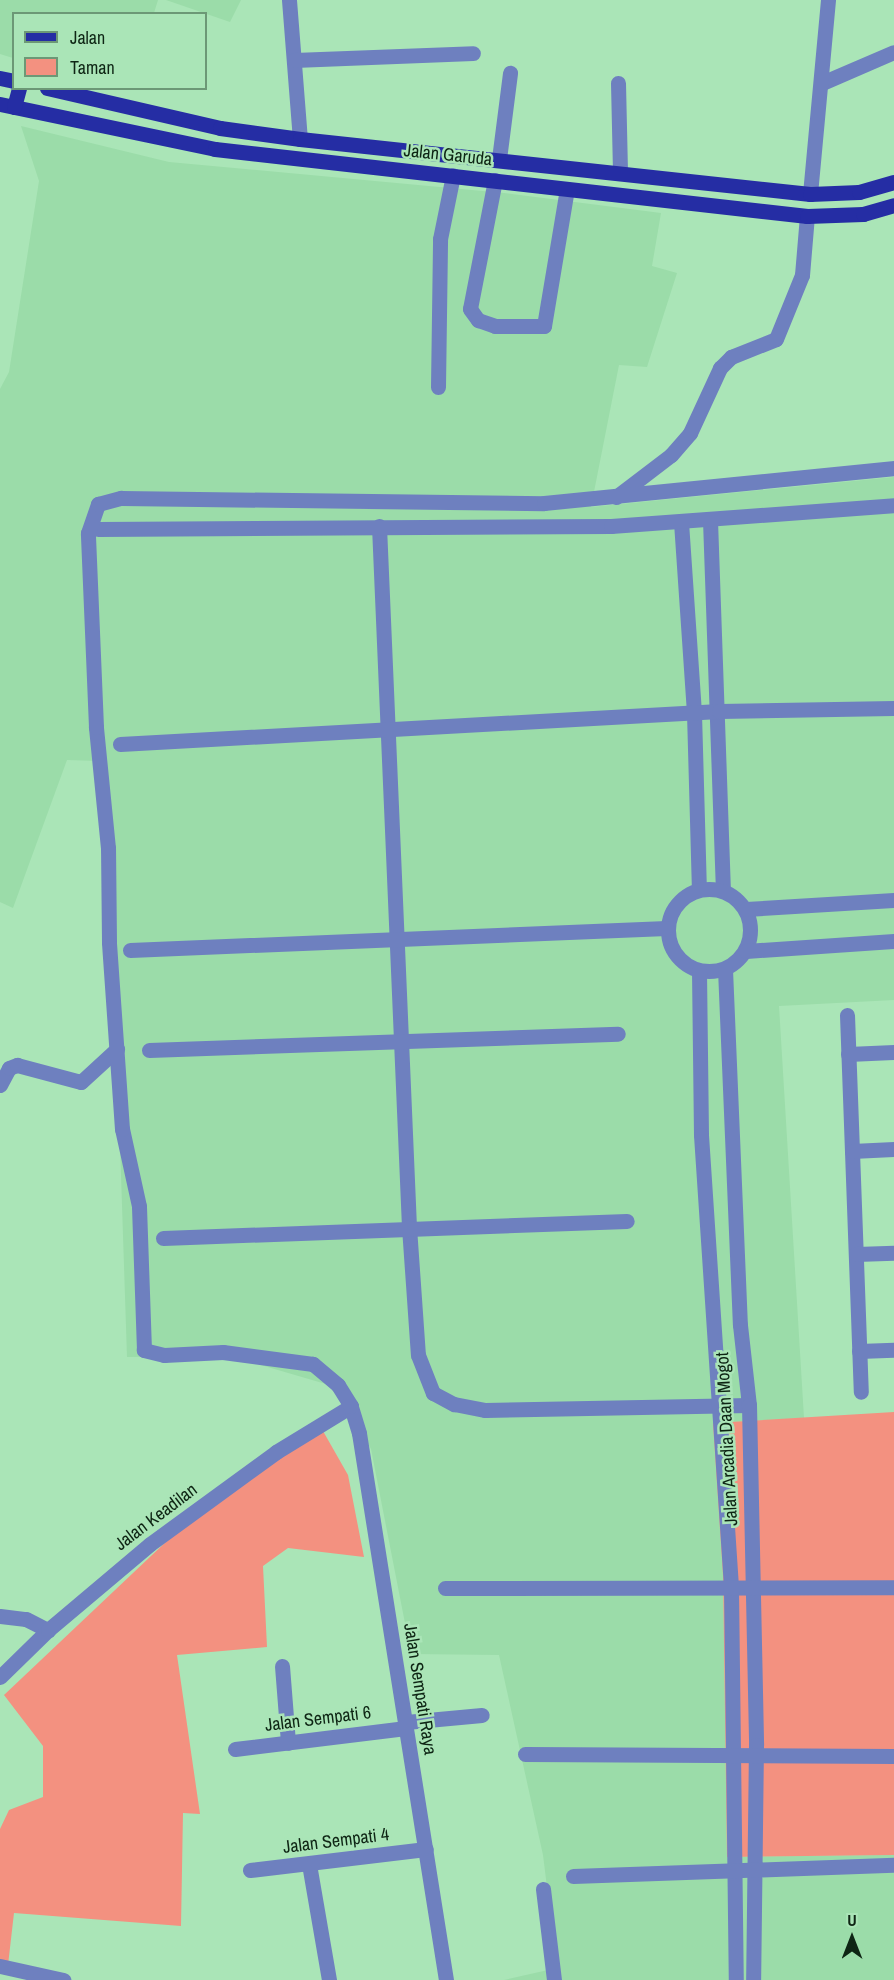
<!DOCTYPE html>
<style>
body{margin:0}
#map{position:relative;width:894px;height:1980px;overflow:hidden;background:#aae5b7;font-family:"Archivo Narrow",sans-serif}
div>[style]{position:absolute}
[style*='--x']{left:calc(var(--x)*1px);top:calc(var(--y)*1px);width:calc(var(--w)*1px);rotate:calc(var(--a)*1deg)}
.built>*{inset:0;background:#9bdca9}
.green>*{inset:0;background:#f39180}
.minor>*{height:15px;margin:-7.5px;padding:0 7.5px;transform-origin:7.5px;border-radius:7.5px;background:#6e80bf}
.minor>.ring{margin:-7.5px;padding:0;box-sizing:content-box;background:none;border:15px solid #6e80bf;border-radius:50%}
.major>*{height:15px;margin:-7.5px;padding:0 7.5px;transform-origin:7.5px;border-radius:7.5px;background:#252da4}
span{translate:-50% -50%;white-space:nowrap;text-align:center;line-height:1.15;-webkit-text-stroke:5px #aae5b7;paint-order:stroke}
.street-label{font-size:18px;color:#0e2514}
.legend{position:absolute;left:12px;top:12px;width:195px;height:78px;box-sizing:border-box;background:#aae5b7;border:2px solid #6c9876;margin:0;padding:8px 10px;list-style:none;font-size:18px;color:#0e2514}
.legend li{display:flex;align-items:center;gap:12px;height:30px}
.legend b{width:30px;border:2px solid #6c9876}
.north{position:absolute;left:822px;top:1908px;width:60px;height:60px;-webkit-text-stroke:4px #aae5b7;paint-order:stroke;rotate:0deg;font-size:16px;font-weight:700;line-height:24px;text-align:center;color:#0e2514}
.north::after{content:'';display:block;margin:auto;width:21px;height:27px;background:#0e2514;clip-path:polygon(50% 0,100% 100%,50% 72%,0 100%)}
</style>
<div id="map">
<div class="built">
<div style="clip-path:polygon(0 0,158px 0,154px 13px,14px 14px,13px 58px,0 54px)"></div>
<div style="clip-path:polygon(166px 0,241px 0,230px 22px)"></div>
<div style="clip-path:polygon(21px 126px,169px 162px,504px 193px,661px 213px,652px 266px,677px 273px,647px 367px,619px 365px,591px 507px,894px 477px,894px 1000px,779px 1006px,804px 1418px,713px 1423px,723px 1574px,727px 1857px,894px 1855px,894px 1980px,504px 1980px,557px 1968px,543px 1855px,499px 1655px,411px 1654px,371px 1449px,336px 1387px,230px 1356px,127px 1357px,115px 993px,99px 761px,67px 760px,13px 908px,0 902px,0 389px,9px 372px,39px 181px)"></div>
</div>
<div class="green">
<div style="clip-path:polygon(894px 1412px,894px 1855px,727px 1857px,723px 1575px,713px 1423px)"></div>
<div style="clip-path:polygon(319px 1424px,348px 1475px,364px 1557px,288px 1548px,263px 1566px,267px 1647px,177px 1655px,200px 1814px,183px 1813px,181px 1926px,14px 1913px,8px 1965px,0 1964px,0 1829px,9px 1810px,43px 1797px,43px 1746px,4px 1695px,243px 1469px)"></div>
</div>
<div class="minor">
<div style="--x:289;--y:0;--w:139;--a:85.5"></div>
<div style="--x:294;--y:60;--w:179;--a:-2.2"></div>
<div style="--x:618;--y:83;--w:90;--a:88.7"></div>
<div style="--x:822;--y:83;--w:78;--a:-23.3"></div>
<div style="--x:499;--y:159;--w:87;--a:-82.7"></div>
<div style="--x:495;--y:180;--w:131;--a:101"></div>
<div style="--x:470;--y:309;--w:14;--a:54"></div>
<div style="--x:478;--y:320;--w:18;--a:19"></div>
<div style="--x:495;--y:326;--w:49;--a:0"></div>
<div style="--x:544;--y:326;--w:139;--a:-80.5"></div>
<div style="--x:810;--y:194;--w:195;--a:-84.7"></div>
<div style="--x:438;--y:387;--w:148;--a:-89.2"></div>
<div style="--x:440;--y:239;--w:65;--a:-78.5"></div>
<div style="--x:616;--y:497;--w:69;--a:-37.4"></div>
<div style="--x:671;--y:455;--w:29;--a:-49"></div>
<div style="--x:690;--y:433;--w:72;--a:-65.2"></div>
<div style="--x:720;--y:368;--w:16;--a:-45"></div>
<div style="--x:731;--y:357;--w:48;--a:-21.8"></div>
<div style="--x:776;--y:339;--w:69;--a:-67.9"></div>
<div style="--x:802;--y:275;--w:59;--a:-85.2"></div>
<div style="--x:710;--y:520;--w:370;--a:88"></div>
<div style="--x:681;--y:522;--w:191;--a:86.1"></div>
<div style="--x:694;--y:713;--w:176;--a:88.4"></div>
<div style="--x:379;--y:526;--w:702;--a:87.55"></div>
<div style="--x:409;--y:1227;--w:128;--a:86"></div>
<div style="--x:418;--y:1355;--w:41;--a:68.5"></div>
<div style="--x:433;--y:1393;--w:24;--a:28"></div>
<div style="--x:454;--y:1404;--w:32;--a:11"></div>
<div style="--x:485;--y:1410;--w:264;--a:-1.1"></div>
<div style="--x:98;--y:529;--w:513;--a:-0.34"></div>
<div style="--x:611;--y:526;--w:284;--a:-4.2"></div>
<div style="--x:120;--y:744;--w:600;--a:-3.15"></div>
<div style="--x:719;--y:711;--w:175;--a:-1"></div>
<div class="ring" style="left:668px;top:889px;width:67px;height:67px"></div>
<div style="--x:746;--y:909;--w:148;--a:-3.5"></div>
<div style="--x:130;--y:950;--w:537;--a:-2.35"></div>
<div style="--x:746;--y:951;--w:148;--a:-3.9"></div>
<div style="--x:725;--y:969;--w:356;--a:87.6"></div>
<div style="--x:740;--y:1325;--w:81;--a:83.6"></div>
<div style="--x:749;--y:1405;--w:340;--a:88.8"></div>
<div style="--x:756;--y:1745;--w:235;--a:90.7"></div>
<div style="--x:699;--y:971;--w:164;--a:89.3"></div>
<div style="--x:701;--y:1135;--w:454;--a:86.2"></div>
<div style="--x:731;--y:1588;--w:392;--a:89.3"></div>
<div style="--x:847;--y:1015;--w:377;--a:87.9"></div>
<div style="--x:149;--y:1050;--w:469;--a:-2"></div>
<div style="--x:848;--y:1054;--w:46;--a:-2.5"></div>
<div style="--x:0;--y:1085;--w:19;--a:-62"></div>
<div style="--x:9;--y:1068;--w:9;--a:-21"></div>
<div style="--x:17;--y:1065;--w:66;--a:14.9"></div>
<div style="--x:81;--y:1082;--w:49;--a:-42.5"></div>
<div style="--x:852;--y:1151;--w:42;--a:-2.7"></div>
<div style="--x:163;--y:1238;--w:464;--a:-2.1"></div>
<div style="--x:856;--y:1254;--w:38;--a:-2"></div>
<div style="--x:859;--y:1351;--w:35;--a:-2"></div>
<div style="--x:445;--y:1588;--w:449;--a:-0.1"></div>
<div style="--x:0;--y:1616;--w:26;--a:7"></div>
<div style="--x:26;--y:1619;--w:25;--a:27"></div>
<div style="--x:282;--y:1666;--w:77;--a:85.5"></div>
<div style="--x:0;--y:1677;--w:67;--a:-44.4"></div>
<div style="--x:48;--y:1630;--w:133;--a:-40.1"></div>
<div style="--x:150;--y:1544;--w:156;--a:-36.1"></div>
<div style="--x:276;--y:1452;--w:88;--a:-31.5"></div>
<div style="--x:406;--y:1722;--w:76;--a:-5.3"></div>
<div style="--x:235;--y:1749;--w:172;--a:-7"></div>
<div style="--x:525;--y:1754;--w:369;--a:0.3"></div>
<div style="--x:309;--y:1864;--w:118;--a:80.2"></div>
<div style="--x:250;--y:1870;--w:177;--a:-6.8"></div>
<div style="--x:573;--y:1876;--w:321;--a:-2"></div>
<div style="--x:543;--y:1889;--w:92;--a:83.1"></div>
<div style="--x:0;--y:1966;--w:65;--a:12.5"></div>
<div style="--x:446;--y:1980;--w:554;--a:-99.04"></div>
<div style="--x:359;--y:1433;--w:28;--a:-107"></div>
<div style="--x:351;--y:1406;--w:25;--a:-122"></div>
<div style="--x:338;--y:1385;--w:33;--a:-140"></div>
<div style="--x:313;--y:1364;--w:91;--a:-172.4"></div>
<div style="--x:223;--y:1352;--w:59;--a:177.1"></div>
<div style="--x:164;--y:1355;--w:21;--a:-166"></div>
<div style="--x:144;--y:1350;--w:144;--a:-92"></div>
<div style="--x:139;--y:1206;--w:79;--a:-102.4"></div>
<div style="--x:122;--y:1129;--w:187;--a:-94"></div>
<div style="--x:109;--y:942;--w:94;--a:-90.6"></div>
<div style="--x:108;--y:848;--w:122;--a:-95.7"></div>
<div style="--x:96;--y:727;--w:194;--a:-92.4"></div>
<div style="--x:88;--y:533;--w:31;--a:-71"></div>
<div style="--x:98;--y:504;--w:24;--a:-15"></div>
<div style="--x:121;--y:498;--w:423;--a:0.7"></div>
<div style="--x:544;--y:503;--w:352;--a:-5.7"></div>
</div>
<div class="major">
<div style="--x:0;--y:78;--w:14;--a:12"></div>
<div style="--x:47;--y:88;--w:178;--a:13"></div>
<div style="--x:220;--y:128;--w:81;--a:7.8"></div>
<div style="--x:300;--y:139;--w:513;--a:6.16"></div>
<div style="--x:810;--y:194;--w:49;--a:-2.3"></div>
<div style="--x:859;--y:192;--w:36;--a:-16"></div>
<div style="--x:0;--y:104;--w:220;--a:11.8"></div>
<div style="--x:215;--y:149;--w:596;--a:6.46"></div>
<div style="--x:807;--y:216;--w:56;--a:-2"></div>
<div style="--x:863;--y:214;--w:32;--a:-16"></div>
<div style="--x:14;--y:107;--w:20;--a:-75"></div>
</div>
<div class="street-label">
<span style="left:448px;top:155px;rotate:6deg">Jalan Garuda</span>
<span style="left:727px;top:1439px;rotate:-93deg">Jalan Arcadia Daan Mogot</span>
<span style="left:156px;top:1517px;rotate:-37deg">Jalan Keadilan</span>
<span style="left:420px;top:1689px;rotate:81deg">Jalan Sempati Raya</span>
<span style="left:318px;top:1719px;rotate:-7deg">Jalan Sempati 6</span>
<span style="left:336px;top:1841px;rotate:-7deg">Jalan Sempati 4</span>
</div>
<ul class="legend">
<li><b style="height:8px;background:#252da4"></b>Jalan</li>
<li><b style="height:16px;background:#f39180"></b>Taman</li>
</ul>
<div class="north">U</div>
</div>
